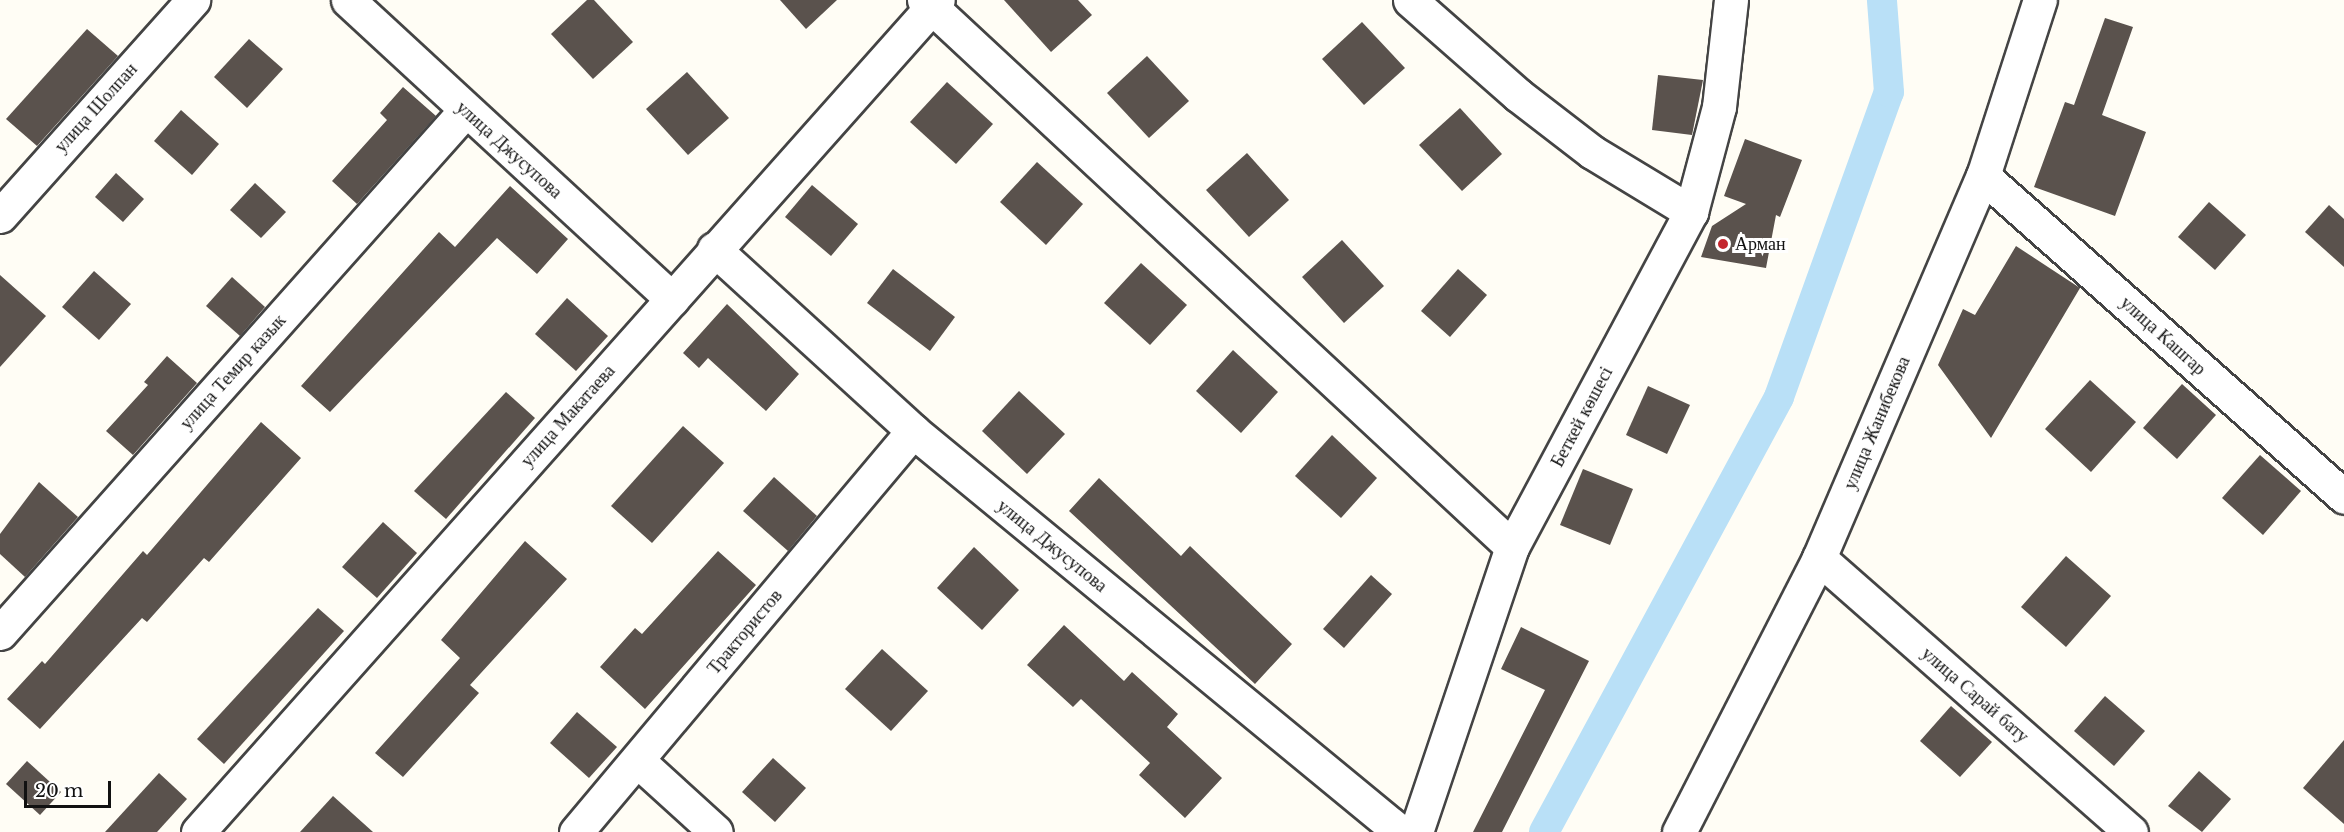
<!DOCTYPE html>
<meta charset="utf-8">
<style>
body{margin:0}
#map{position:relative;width:2344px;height:832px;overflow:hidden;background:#fffdf5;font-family:"Libre Baskerville",serif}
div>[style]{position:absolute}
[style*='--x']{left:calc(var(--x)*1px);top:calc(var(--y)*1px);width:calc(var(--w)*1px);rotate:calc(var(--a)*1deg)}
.canal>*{height:30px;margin:-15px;padding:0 15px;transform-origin:15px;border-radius:15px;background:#b9e0f7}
.building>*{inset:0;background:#5a524d}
.roads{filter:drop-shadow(2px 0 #444) drop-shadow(-2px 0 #444) drop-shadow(0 2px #444) drop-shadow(0 -2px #444)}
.minor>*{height:33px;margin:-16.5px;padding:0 16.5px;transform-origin:16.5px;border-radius:16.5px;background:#fff}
.dots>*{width:16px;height:16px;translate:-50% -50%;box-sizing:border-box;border:3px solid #fff;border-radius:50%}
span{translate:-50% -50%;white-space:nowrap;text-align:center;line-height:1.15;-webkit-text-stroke:6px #fff;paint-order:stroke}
.street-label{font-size:18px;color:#111}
.poi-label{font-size:18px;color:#111}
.left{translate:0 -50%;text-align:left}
.scale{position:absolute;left:24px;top:781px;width:87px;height:27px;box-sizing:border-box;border:3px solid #111;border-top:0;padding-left:8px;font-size:18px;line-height:21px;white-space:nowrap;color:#111;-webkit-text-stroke:4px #fff;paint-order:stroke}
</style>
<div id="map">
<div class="canal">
<div style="--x:1544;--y:832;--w:494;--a:-61.6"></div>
<div style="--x:1779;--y:397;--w:324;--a:-70.2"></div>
<div style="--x:1889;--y:92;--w:92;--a:-94.4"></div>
</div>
<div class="building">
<div style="clip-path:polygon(587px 0,594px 0,633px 42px,593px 79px,551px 34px)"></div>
<div style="clip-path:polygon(780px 0,837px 0,806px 29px)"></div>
<div style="clip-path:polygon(1004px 0,1078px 0,1092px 15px,1051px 52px)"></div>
<div style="clip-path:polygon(2105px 18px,2133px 27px,2102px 115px,2146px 132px,2115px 216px,2034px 187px,2065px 102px,2074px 105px)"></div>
<div style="clip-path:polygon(1362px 22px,1405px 68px,1364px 105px,1322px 59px)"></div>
<div style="clip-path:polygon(87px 29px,118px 56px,37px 146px,6px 119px)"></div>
<div style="clip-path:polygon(249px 39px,283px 69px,247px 108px,214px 77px)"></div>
<div style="clip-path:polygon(1147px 56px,1189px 101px,1149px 138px,1107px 93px)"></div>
<div style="clip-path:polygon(687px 72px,729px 118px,688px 155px,646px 109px)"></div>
<div style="clip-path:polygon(1658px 75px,1703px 80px,1692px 135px,1652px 130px)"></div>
<div style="clip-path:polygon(947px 82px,993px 124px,956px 164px,910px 122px)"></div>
<div style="clip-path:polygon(403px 87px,436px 116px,357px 204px,332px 181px,387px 120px,380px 113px)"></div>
<div style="clip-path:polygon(1460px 108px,1502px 154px,1462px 191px,1419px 145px)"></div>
<div style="clip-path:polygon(181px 110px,219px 144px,192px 175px,154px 141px)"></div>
<div style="clip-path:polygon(1745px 139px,1802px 160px,1780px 217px,1776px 215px,1766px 268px,1701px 257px,1712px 226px,1746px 204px,1724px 196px)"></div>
<div style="clip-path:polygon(1247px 153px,1289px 200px,1249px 237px,1206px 190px)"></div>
<div style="clip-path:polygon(1037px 162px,1083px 204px,1046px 245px,1000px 202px)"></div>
<div style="clip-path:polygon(116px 173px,144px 199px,123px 222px,95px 197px)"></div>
<div style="clip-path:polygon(255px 183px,286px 212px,261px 238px,230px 210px)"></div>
<div style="clip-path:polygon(812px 185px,858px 224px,831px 256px,785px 217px)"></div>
<div style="clip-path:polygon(510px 186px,568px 239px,537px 274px,497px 238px,330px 412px,301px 386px,439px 232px,455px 247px)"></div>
<div style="clip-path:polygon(2209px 202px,2246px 235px,2215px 270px,2178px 237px)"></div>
<div style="clip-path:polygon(2329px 205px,2344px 219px,2344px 267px,2305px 232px)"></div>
<div style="clip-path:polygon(1342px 240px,1384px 286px,1344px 323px,1302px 277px)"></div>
<div style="clip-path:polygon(2016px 246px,2080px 288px,1991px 438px,1938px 365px,1963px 309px,1975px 315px)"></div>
<div style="clip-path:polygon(1141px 263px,1187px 305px,1150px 345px,1104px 303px)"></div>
<div style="clip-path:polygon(893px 269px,955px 317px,930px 351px,867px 303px)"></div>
<div style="clip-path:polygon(1458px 269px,1487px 295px,1450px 337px,1421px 311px)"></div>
<div style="clip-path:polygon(94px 271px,131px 304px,99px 340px,62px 307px)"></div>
<div style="clip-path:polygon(0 275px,46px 316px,0 367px)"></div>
<div style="clip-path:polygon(232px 277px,265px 307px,240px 336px,206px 306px)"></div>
<div style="clip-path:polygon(567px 298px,608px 336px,576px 371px,535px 334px)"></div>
<div style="clip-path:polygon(727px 304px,799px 374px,766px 411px,708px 358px,699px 368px,683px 353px)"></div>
<div style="clip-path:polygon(1233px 350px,1278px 392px,1241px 433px,1196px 391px)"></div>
<div style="clip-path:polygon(167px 356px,197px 383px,133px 455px,106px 431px,148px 385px,144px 382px)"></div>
<div style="clip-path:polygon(2090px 380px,2136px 422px,2091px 472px,2045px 429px)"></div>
<div style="clip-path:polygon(2182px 384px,2216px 415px,2177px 459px,2143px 428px)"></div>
<div style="clip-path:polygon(1648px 386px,1690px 405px,1667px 454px,1626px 435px)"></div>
<div style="clip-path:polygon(1019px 391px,1065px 434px,1027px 474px,982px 431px)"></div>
<div style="clip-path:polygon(506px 392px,535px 418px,446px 519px,414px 491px)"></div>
<div style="clip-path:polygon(261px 422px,301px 458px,209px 562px,204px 558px,147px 622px,142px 618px,40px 729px,7px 699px,42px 661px,45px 664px,143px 551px,147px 555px)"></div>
<div style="clip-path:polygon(683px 426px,724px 463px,652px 543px,611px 506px)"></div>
<div style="clip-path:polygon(1332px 435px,1377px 478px,1341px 518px,1295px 476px)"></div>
<div style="clip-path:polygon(2260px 455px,2301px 491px,2263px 535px,2222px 498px)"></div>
<div style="clip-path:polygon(1583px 469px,1633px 489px,1610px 545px,1560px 525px)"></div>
<div style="clip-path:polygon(774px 477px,817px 516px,788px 551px,743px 511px)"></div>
<div style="clip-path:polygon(1099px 478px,1181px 556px,1190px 546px,1292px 644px,1255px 684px,1069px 511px)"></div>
<div style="clip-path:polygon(39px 482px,78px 517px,25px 577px,0 554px,0 534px)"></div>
<div style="clip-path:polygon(383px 522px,417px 553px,377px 598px,342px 567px)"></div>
<div style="clip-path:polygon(525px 541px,567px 579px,470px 685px,479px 693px,403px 777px,375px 753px,460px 658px,441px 640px)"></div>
<div style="clip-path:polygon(974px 547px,1019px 590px,982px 630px,937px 588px)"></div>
<div style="clip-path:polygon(718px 551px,756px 585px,645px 709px,600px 667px,635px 628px,642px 634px)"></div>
<div style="clip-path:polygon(2066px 556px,2111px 596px,2066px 647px,2021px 607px)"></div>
<div style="clip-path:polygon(1371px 575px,1392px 594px,1344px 648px,1323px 629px)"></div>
<div style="clip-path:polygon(318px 608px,344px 631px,224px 764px,197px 739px)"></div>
<div style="clip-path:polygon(1064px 625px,1124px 681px,1132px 672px,1178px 714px,1167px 727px,1222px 778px,1185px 818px,1139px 775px,1150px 763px,1081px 699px,1073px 707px,1027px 665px)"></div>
<div style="clip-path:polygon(1521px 627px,1589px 661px,1502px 832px,1473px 832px,1545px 690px,1501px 669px)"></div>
<div style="clip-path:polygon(882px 649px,928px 691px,891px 731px,845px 689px)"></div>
<div style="clip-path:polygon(2105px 696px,2145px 731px,2114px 766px,2074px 731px)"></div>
<div style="clip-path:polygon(1951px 706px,1992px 742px,1960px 777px,1920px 741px)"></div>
<div style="clip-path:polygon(577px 712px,617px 747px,589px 778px,550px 743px)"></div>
<div style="clip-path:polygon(2344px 740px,2344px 824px,2303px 788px)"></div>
<div style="clip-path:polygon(773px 758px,806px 788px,775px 822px,742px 792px)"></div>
<div style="clip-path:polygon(27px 761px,61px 792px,40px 815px,6px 784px)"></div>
<div style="clip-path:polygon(2199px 771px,2231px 799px,2202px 832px,2168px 806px)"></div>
<div style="clip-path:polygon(159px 773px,187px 799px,157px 832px,105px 832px)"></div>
<div style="clip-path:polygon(333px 796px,373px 832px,300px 832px)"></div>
</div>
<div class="roads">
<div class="minor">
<div style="--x:348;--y:0;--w:441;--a:42.7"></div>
<div style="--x:924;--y:0;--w:803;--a:42.93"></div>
<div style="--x:1410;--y:0;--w:144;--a:41.3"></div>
<div style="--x:1518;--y:95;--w:93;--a:37.6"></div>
<div style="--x:1592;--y:152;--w:116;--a:31.2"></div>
<div style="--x:1983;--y:176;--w:483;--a:41.6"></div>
<div style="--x:0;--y:216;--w:290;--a:-48.2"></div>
<div style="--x:714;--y:249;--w:270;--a:42.4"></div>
<div style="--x:913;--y:431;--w:631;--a:39.47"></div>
<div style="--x:1819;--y:558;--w:415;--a:41.3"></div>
<div style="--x:0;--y:633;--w:699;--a:-48.31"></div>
<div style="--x:638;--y:761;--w:105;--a:42.3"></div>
<div style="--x:198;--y:832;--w:1113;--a:-48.35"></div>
<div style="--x:576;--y:832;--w:524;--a:-49.96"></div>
<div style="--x:1416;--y:832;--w:301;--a:-71.4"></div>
<div style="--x:1512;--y:547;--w:380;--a:-61.9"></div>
<div style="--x:1691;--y:212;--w:109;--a:-75.1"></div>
<div style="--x:1719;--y:107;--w:108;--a:-83.6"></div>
<div style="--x:1679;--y:832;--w:308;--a:-62.9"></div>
<div style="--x:1819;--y:558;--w:416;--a:-66.8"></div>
<div style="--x:1983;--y:176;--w:185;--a:-72.1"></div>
</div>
</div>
<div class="dots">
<div style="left:1723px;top:244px;background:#c4262e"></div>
</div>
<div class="street-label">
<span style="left:96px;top:108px;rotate:-48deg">улица Шолпан</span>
<span style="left:509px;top:150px;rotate:42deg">улица Джусупова</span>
<span style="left:2163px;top:336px;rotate:42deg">улица Кашгар</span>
<span style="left:233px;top:372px;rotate:-48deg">улица Темир казык</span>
<span style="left:568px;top:416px;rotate:-48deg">улица Макатаева</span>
<span style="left:1582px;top:417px;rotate:-62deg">Беткей көшесі</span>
<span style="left:1877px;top:423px;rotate:-67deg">улица Жанибекова</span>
<span style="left:1052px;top:546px;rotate:39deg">улица Джусупова</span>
<span style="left:745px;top:632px;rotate:-50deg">Трактористов</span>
<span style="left:1975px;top:695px;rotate:41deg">улица Сарай бату</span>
</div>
<div class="poi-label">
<span class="left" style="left:1735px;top:244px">Арман</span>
</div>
<div class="scale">20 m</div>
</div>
